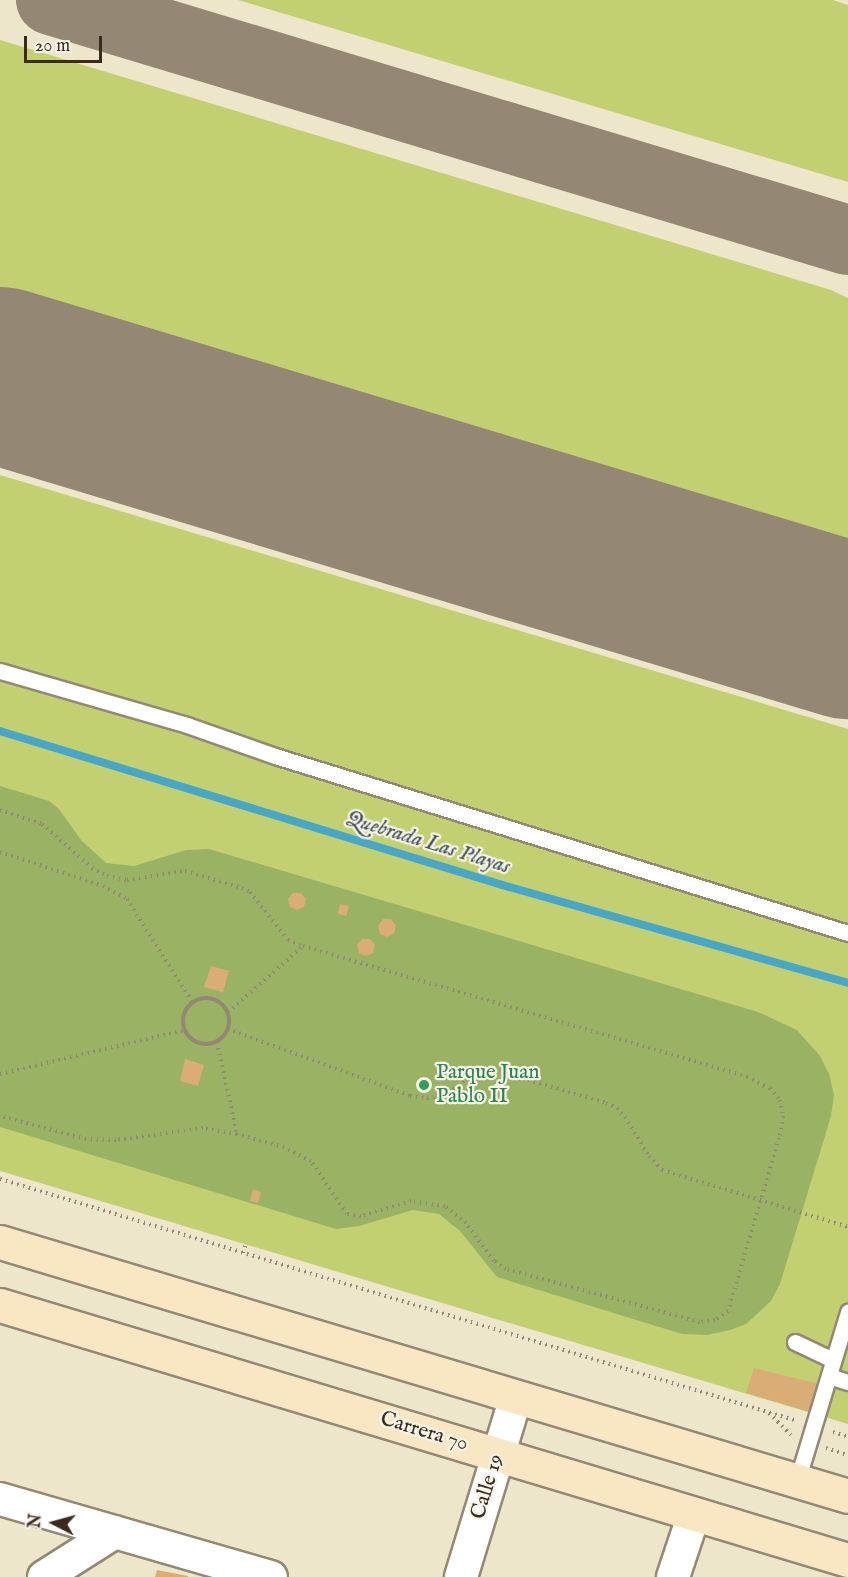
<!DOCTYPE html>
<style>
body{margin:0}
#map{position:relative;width:848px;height:1577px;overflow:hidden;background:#ede6ca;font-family:"IM FELL English",serif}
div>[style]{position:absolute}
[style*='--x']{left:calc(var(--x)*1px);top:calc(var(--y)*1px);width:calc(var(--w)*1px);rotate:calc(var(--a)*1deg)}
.green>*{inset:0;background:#c3d072}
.forest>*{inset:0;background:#9ab264}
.stream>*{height:8px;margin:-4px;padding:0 4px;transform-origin:4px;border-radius:4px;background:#48a6c7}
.taxiway>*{height:70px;margin:-35px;padding:0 35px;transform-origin:35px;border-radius:35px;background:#948874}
.runway>*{height:177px;margin:-88.5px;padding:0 88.5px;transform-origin:88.5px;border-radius:88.5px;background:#948874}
.building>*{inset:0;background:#daad77}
.path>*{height:4px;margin-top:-2px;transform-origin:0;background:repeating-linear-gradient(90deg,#948874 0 1.5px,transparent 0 6px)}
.path>.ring{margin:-2px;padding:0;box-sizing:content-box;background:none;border:4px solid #948874;border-radius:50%}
.roads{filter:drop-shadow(2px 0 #948874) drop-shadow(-2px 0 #948874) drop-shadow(0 2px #948874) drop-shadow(0 -2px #948874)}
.service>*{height:15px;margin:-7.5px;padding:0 7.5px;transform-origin:7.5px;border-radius:7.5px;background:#fff}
.minor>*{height:32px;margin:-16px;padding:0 16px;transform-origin:16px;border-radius:16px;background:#fff}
.secondary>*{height:33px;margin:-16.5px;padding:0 16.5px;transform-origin:16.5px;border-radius:16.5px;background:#f9e7c3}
.dots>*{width:16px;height:16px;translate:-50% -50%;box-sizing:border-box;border:3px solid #f7f3e8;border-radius:50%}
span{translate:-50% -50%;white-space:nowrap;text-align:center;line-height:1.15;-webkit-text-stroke:4.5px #f7f3e8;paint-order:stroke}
.leisure-label{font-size:21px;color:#27864d}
.left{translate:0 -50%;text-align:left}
.street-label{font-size:21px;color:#3b2a1e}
.water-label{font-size:22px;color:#405559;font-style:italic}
.north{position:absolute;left:24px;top:1493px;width:60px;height:60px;-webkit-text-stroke:4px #f7f3e8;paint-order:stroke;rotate:276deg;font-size:16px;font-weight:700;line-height:24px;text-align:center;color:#3b2a1e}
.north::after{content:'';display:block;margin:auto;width:21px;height:27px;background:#3b2a1e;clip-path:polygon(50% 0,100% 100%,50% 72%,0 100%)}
.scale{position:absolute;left:24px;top:36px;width:78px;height:27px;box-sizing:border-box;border:3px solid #3b2a1e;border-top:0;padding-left:8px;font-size:18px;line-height:21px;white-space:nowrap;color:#3b2a1e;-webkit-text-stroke:4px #f7f3e8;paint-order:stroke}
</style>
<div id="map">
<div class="green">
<div style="clip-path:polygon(238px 0,833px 0,848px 5px,848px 182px)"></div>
<div style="clip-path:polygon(0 40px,831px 290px,848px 298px,848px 541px,0 288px)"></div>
<div style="clip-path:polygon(0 475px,848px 729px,848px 1424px,0 1171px)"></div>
</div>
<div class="forest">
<div style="clip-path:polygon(0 786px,49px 801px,59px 809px,81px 840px,106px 863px,134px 866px,186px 850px,209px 849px,758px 1012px,797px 1030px,820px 1056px,829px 1074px,834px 1095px,831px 1116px,780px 1284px,771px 1301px,746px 1324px,730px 1330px,707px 1335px,682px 1334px,497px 1277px,460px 1231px,439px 1214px,413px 1210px,359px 1226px,336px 1229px,0 1127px)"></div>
</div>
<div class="stream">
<div style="--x:0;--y:731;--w:525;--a:17.05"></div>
<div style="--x:502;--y:885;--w:360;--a:15.8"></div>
</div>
<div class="taxiway">
<div style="--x:51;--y:0;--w:832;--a:16.76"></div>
</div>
<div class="runway">
<div style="--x:0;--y:375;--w:886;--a:16.74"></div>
</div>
<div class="building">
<div style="clip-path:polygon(293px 893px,301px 893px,306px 899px,304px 907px,297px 910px,290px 907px,288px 899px)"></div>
<div style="clip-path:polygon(340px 904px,349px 906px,346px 916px,338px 914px)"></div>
<div style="clip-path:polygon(383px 919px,391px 919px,396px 926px,394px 933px,387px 937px,380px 934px,378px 926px)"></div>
<div style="clip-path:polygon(362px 939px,370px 939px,375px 945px,373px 953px,366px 956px,359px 953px,357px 945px)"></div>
<div style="clip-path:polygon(211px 966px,229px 971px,223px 992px,204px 987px)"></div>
<div style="clip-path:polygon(185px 1059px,204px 1065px,198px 1086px,180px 1081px)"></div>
<div style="clip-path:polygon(253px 1189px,261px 1192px,258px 1203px,250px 1201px)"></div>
<div style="clip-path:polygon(754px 1368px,819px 1384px,810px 1412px,746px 1393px)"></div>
<div style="clip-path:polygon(157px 1570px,188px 1576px,188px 1577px,155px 1577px)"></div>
</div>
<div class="path">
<div style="--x:0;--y:810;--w:44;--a:18.4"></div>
<div style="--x:42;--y:824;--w:67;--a:41.3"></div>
<div style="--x:92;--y:868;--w:17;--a:28"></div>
<div style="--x:107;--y:876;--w:20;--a:11"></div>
<div style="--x:127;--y:880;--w:59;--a:-8.8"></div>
<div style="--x:185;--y:871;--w:59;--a:16.6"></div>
<div style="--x:242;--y:888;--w:9;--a:27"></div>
<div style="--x:250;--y:892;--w:61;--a:51.6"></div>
<div style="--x:288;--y:940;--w:16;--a:22"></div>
<div style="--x:303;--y:946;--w:463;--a:16.4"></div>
<div style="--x:747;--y:1077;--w:25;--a:26"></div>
<div style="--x:770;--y:1088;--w:16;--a:50"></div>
<div style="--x:780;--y:1100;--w:16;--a:79"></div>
<div style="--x:783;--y:1116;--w:22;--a:100"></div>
<div style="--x:779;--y:1138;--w:180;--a:106.4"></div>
<div style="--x:728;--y:1311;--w:16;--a:145"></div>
<div style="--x:715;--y:1320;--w:15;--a:172"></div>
<div style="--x:700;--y:1322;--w:201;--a:-164.7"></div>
<div style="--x:506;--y:1269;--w:14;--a:-146"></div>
<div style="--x:494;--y:1261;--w:47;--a:-126.4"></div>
<div style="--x:466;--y:1223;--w:27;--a:-141"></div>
<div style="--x:445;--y:1206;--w:34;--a:-172"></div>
<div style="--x:411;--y:1201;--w:52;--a:163.3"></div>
<div style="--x:361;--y:1216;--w:14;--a:-172"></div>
<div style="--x:347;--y:1214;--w:64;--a:-124.2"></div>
<div style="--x:311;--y:1161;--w:30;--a:-153"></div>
<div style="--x:284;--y:1147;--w:49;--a:-164.5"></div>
<div style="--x:237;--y:1134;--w:35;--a:-170"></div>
<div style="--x:203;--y:1128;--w:88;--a:172.1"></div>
<div style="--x:116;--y:1140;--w:30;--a:-178"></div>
<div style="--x:86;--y:1139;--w:89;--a:-165"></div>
<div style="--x:0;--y:852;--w:108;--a:18.3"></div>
<div style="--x:103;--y:886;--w:27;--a:28"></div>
<div style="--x:127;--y:899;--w:122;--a:57.7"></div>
<div class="ring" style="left:183px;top:998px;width:42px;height:42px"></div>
<div style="--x:228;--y:1012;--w:100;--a:-41.3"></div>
<div style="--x:228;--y:1029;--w:194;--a:20.2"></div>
<div style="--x:410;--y:1096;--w:17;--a:7"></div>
<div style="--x:427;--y:1098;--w:16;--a:-7"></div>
<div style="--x:443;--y:1096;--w:29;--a:-35"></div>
<div style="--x:467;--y:1079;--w:23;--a:-20"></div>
<div style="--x:489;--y:1071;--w:16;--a:7"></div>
<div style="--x:505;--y:1073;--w:105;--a:16.5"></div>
<div style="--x:606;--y:1103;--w:12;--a:24"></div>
<div style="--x:617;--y:1108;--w:12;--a:48"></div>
<div style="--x:625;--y:1117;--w:46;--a:58.4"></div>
<div style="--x:649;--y:1156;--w:19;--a:47"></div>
<div style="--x:662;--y:1170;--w:195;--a:17"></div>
<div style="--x:217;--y:1042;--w:94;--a:77.7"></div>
<div style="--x:0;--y:1074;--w:190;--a:-13.4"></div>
<div style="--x:0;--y:1179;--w:830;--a:16.88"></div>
<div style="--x:243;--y:1253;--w:10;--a:-73"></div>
<div style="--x:769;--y:1413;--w:31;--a:45"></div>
<div style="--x:833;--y:1432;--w:16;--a:18"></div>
<div style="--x:826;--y:1448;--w:23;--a:18"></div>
</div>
<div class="roads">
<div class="service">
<div style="--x:0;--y:671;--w:195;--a:16.1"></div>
<div style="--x:187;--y:725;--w:93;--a:19.4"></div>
<div style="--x:275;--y:756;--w:600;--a:17.17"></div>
<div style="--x:795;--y:1342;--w:42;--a:25.3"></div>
<div style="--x:829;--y:1376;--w:20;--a:18"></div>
<div style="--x:797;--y:1481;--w:177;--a:-73.2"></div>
</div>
<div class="minor">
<div style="--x:0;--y:1499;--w:282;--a:16.1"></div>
<div style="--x:44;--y:1577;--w:84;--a:-32.4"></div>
<div style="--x:461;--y:1577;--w:188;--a:-73"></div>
<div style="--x:673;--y:1577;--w:66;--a:-71.6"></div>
</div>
<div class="secondary">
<div style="--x:0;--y:1242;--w:885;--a:16.67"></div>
<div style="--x:0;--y:1305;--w:886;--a:16.74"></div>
</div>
</div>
<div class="dots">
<div style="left:424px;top:1085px;background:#2e9e5b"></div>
</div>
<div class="leisure-label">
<span class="left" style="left:436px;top:1085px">Parque Juan<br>Pablo II</span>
</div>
<div class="street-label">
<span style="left:424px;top:1432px;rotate:17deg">Carrera 70</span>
<span style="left:488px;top:1487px;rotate:-73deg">Calle 19</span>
</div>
<div class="water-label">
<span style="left:428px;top:843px;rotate:17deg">Quebrada Las Playas</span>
</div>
<div class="north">N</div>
<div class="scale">20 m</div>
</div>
